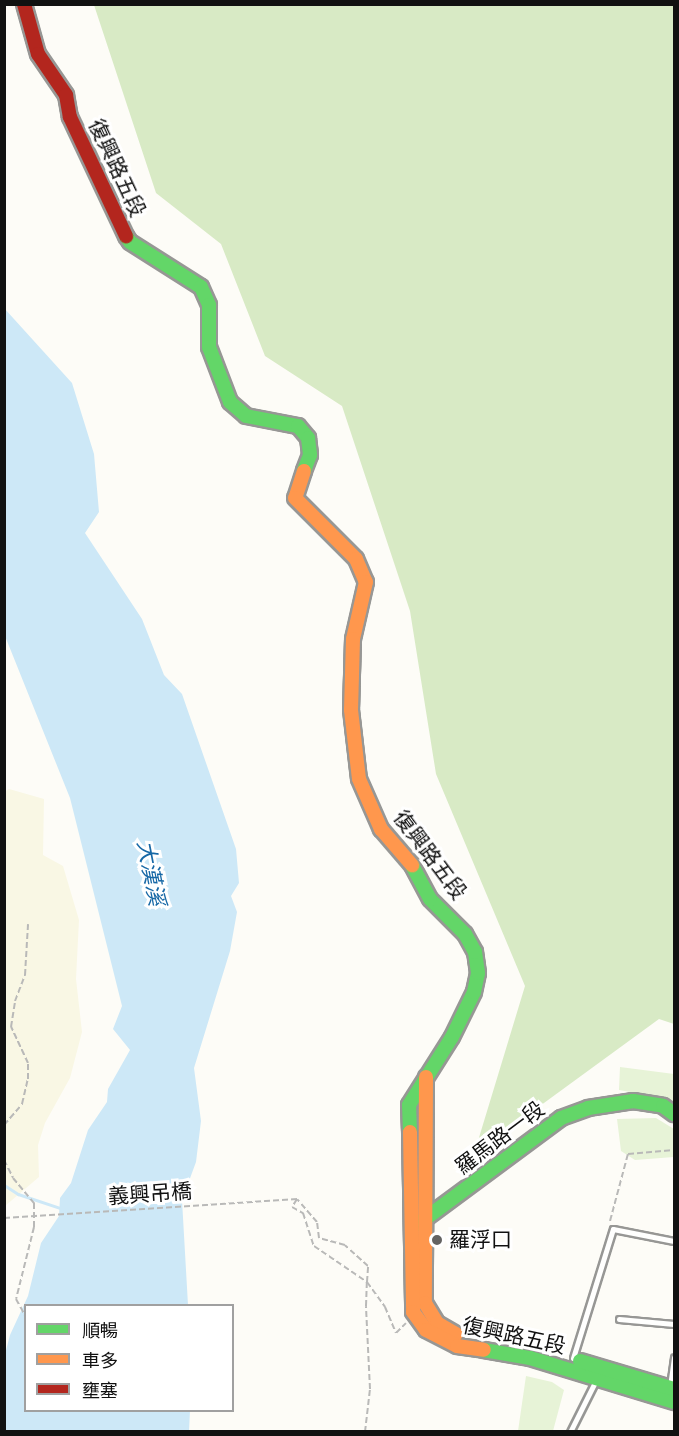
<!DOCTYPE html>
<meta charset="utf-8">
<style>
body{margin:0}
#map{position:relative;width:679px;height:1436px;overflow:hidden;background:#fdfcf7;font-family:"Crimson Pro","Noto Sans TC",serif}
div>[style]{position:absolute}
[style*='--x']{left:calc(var(--x)*1px);top:calc(var(--y)*1px);width:calc(var(--w)*1px);rotate:calc(var(--a)*1deg)}
.farmland>*{inset:0;background:#f9f7e4}
.green>*{inset:0;background:#e7f3d7}
.forest>*{inset:0;background:#d8eac5}
.water>*{inset:0;background:#cde8f7}
.stream>*{height:3px;margin:-1.5px;padding:0 1.5px;transform-origin:1.5px;border-radius:1.5px;background:#cde8f7}
.path>*{height:2px;margin-top:-1px;transform-origin:0;background:repeating-linear-gradient(90deg,#b9b9b8 0 6px,transparent 0 9px)}
.roads{filter:drop-shadow(2px 0 #979795) drop-shadow(-2px 0 #979795) drop-shadow(0 2px #979795) drop-shadow(0 -2px #979795)}
.lane>*{height:5px;margin:-2.5px;padding:0 2.5px;transform-origin:2.5px;border-radius:2.5px;background:#fffffe}
.fast>*{height:14px;margin:-7px;padding:0 7px;transform-origin:7px;border-radius:7px;background:#63d668}
.slow>*{height:14px;margin:-7px;padding:0 7px;transform-origin:7px;border-radius:7px;background:#ff974d}
.jam>*{height:14px;margin:-7px;padding:0 7px;transform-origin:7px;border-radius:7px;background:#b3261e}
.path-bridge>*{height:2px;margin-top:-1px;transform-origin:0;background:repeating-linear-gradient(90deg,#b9b9b8 0 6px,transparent 0 9px)}
.dots>*{width:16px;height:16px;translate:-50% -50%;box-sizing:border-box;border:3px solid #fff;border-radius:50%}
span{translate:-50% -50%;white-space:nowrap;text-align:center;line-height:1.15;-webkit-text-stroke:6px #fff;paint-order:stroke}
.street-label{font-size:21px;color:#111}
.poi-label{font-size:21px;color:#111}
.left{translate:0 -50%;text-align:left}
.water-label{font-size:22px;color:#1768a6;font-style:italic}
.frame{position:absolute;inset:0;border:6px solid #111;pointer-events:none}
.legend{position:absolute;left:24px;top:1304px;width:210px;height:108px;box-sizing:border-box;background:#fff;border:2px solid #a0a0a0;margin:0;padding:8px 10px;list-style:none;font-size:18px;color:#111}
.legend li{display:flex;align-items:center;gap:12px;height:30px}
.legend b{width:30px;border:2px solid #a0a0a0}
</style>
<div id="map">
<div class="farmland">
<div style="clip-path:polygon(9px 789px,44px 799px,43px 855px,63px 866px,79px 920px,76px 979px,82px 1032px,70px 1078px,45px 1123px,38px 1145px,39px 1177px,5px 1206px,4px 792px)"></div>
</div>
<div class="green">
<div style="clip-path:polygon(620px 1067px,674px 1074px,674px 1104px,665px 1098px,619px 1090px)"></div>
<div style="clip-path:polygon(656px 1118px,674px 1129px,674px 1157px,635px 1160px,621px 1151px,617px 1119px)"></div>
<div style="clip-path:polygon(526px 1376px,552px 1382px,564px 1390px,553px 1431px,518px 1431px)"></div>
</div>
<div class="forest">
<div style="clip-path:polygon(94px 5px,674px 5px,674px 1024px,659px 1019px,474px 1154px,525px 986px,436px 774px,410px 611px,342px 406px,265px 356px,221px 244px,156px 193px)"></div>
</div>
<div class="water">
<div style="clip-path:polygon(4px 308px,72px 383px,94px 454px,99px 512px,85px 533px,142px 619px,164px 675px,182px 694px,236px 849px,239px 883px,231px 896px,237px 912px,230px 951px,194px 1068px,201px 1121px,196px 1162px,182px 1200px,188px 1305px,26px 1306px,26px 1410px,190px 1411px,189px 1431px,5px 1431px,5px 1354px,10px 1335px,28px 1296px,41px 1243px,59px 1216px,60px 1198px,71px 1183px,88px 1130px,107px 1102px,108px 1089px,130px 1050px,113px 1029px,122px 1006px,70px 798px,5px 636px)"></div>
</div>
<div class="stream">
<div style="--x:4;--y:1185;--w:17;--a:33"></div>
<div style="--x:18;--y:1194;--w:47;--a:18.4"></div>
</div>
<div class="path">
<div style="--x:4;--y:1125;--w:28;--a:-49"></div>
<div style="--x:22;--y:1104;--w:26;--a:-77"></div>
<div style="--x:28;--y:1079;--w:16;--a:-90"></div>
<div style="--x:28;--y:1063;--w:40;--a:-115"></div>
<div style="--x:11;--y:1027;--w:26;--a:-81"></div>
<div style="--x:15;--y:1001;--w:28;--a:-69"></div>
<div style="--x:25;--y:975;--w:51;--a:-86.6"></div>
<div style="--x:4;--y:1160;--w:20;--a:63"></div>
<div style="--x:13;--y:1178;--w:33;--a:50"></div>
<div style="--x:34;--y:1203;--w:24;--a:90"></div>
<div style="--x:34;--y:1227;--w:74;--a:104"></div>
<div style="--x:16;--y:1299;--w:21;--a:61"></div>
<div style="--x:610;--y:1221;--w:69;--a:-75"></div>
<div style="--x:628;--y:1154;--w:46;--a:-5"></div>
<div style="--x:365;--y:1432;--w:43;--a:-83.4"></div>
<div style="--x:370;--y:1389;--w:83;--a:-92.8"></div>
<div style="--x:366;--y:1306;--w:24;--a:-88"></div>
<div style="--x:367;--y:1282;--w:16;--a:-86"></div>
<div style="--x:368;--y:1266;--w:31;--a:-138"></div>
<div style="--x:345;--y:1245;--w:27;--a:-165"></div>
<div style="--x:319;--y:1238;--w:16;--a:-97"></div>
<div style="--x:317;--y:1222;--w:30;--a:-131"></div>
<div style="--x:297;--y:1199;--w:9;--a:122"></div>
<div style="--x:292;--y:1207;--w:13;--a:29"></div>
<div style="--x:303;--y:1213;--w:35;--a:72"></div>
<div style="--x:314;--y:1246;--w:64;--a:34.2"></div>
<div style="--x:367;--y:1282;--w:31;--a:54"></div>
<div style="--x:385;--y:1307;--w:28;--a:67"></div>
<div style="--x:396;--y:1333;--w:14;--a:-45"></div>
</div>
<div class="roads">
<div class="lane">
<div style="--x:619;--y:1319;--w:55;--a:5.2"></div>
<div style="--x:573;--y:1358;--w:135;--a:-72.8"></div>
<div style="--x:613;--y:1229;--w:62;--a:11.1"></div>
<div style="--x:670;--y:1386;--w:29;--a:-82"></div>
<div style="--x:570;--y:1432;--w:58;--a:-63.4"></div>
</div>
<div class="fast">
<div style="--x:126;--y:236;--w:7;--a:56"></div>
<div style="--x:130;--y:242;--w:84;--a:32.4"></div>
<div style="--x:201;--y:287;--w:20;--a:66"></div>
<div style="--x:209;--y:305;--w:42;--a:90"></div>
<div style="--x:209;--y:347;--w:59;--a:69.1"></div>
<div style="--x:230;--y:402;--w:21;--a:41"></div>
<div style="--x:246;--y:416;--w:53;--a:10.9"></div>
<div style="--x:298;--y:426;--w:16;--a:50"></div>
<div style="--x:308;--y:438;--w:17;--a:83"></div>
<div style="--x:310;--y:455;--w:17;--a:111"></div>
<div style="--x:410;--y:1132;--w:27;--a:-92"></div>
<div style="--x:409;--y:1105;--w:80;--a:-57.7"></div>
<div style="--x:452;--y:1037;--w:50;--a:-63.9"></div>
<div style="--x:474;--y:992;--w:19;--a:-78"></div>
<div style="--x:478;--y:973;--w:21;--a:-98"></div>
<div style="--x:475;--y:952;--w:21;--a:-119"></div>
<div style="--x:465;--y:934;--w:49;--a:-135"></div>
<div style="--x:430;--y:899;--w:38;--a:-118"></div>
<div style="--x:418;--y:1224;--w:178;--a:-36.5"></div>
<div style="--x:561;--y:1118;--w:29;--a:-20"></div>
<div style="--x:588;--y:1108;--w:46;--a:-8.8"></div>
<div style="--x:633;--y:1101;--w:30;--a:9"></div>
<div style="--x:663;--y:1106;--w:14;--a:36"></div>
<div style="--x:484;--y:1350;--w:47;--a:9.9"></div>
<div style="--x:530;--y:1358;--w:151;--a:17"></div>
<div style="--x:580;--y:1361;--w:98;--a:16.6"></div>
</div>
<div class="slow">
<div style="--x:304;--y:471;--w:28;--a:108"></div>
<div style="--x:295;--y:498;--w:86;--a:45"></div>
<div style="--x:356;--y:559;--w:25;--a:67"></div>
<div style="--x:366;--y:582;--w:58;--a:102.8"></div>
<div style="--x:353;--y:639;--w:71;--a:91.6"></div>
<div style="--x:351;--y:710;--w:69;--a:83.4"></div>
<div style="--x:359;--y:779;--w:55;--a:66.3"></div>
<div style="--x:381;--y:829;--w:48;--a:49.3"></div>
<div style="--x:426;--y:1077;--w:226;--a:90.3"></div>
<div style="--x:425;--y:1303;--w:23;--a:59"></div>
<div style="--x:437;--y:1323;--w:22;--a:30"></div>
<div style="--x:410;--y:1132;--w:180;--a:89"></div>
<div style="--x:413;--y:1312;--w:22;--a:54"></div>
<div style="--x:426;--y:1330;--w:35;--a:27"></div>
<div style="--x:457;--y:1346;--w:27;--a:8"></div>
</div>
<div class="jam">
<div style="--x:24;--y:4;--w:52;--a:74.4"></div>
<div style="--x:38;--y:54;--w:50;--a:55.7"></div>
<div style="--x:66;--y:95;--w:22;--a:80"></div>
<div style="--x:70;--y:117;--w:132;--a:64.8"></div>
</div>
</div>
<div class="path-bridge">
<div style="--x:4;--y:1218;--w:294;--a:-3.7"></div>
</div>
<div class="dots">
<div style="left:437px;top:1240px;background:#646362"></div>
</div>
<div class="street-label">
<span style="left:117px;top:168px;rotate:65deg">復興路五段</span>
<span style="left:430px;top:855px;rotate:53deg">復興路五段</span>
<span style="left:500px;top:1138px;rotate:-37deg">羅馬路一段</span>
<span style="left:150px;top:1194px;rotate:-4deg">義興吊橋</span>
<span style="left:514px;top:1336px;rotate:12deg">復興路五段</span>
</div>
<div class="poi-label">
<span class="left" style="left:449px;top:1240px">羅浮口</span>
</div>
<div class="water-label">
<span style="left:151px;top:873px;rotate:79deg">大漢溪</span>
</div>
<div class="frame"></div>
<ul class="legend">
<li><b style="height:8px;background:#63d668"></b>順暢</li>
<li><b style="height:8px;background:#ff974d"></b>車多</li>
<li><b style="height:8px;background:#b3261e"></b>壅塞</li>
</ul>
</div>
